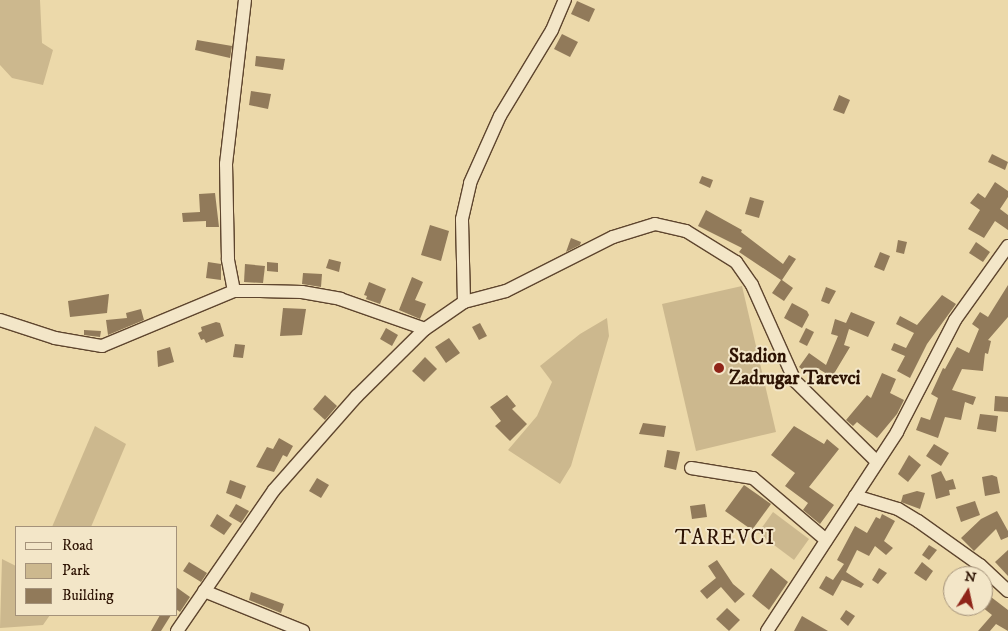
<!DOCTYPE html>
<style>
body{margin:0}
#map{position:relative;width:1008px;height:631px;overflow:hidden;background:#ecd9aa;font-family:"IM FELL DW Pica",serif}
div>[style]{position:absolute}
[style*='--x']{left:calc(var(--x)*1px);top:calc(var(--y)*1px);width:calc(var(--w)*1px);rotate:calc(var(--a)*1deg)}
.green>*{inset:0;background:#ccb88e}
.building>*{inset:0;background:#917a5a}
.roads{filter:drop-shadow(1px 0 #5e452e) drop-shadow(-1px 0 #5e452e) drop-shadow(0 1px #5e452e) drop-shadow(0 -1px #5e452e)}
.street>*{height:12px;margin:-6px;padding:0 6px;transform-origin:6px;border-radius:6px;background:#f3e6c8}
.dots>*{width:14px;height:14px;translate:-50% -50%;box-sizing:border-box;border:2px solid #f3e6c8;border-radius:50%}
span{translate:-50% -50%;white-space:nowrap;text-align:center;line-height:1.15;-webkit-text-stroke:4px #f3e6c8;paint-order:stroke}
.poi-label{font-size:19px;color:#2e1404;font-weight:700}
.left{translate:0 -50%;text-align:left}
.quarter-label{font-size:21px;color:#2e1404;letter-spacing:1px}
.legend{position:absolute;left:15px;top:526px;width:162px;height:90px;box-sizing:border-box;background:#f3e6c8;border:1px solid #a4927a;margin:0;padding:6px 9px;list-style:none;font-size:15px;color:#2e1404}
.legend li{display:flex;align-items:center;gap:10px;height:25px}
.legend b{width:25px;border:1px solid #a4927a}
.north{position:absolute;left:943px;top:566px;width:50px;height:50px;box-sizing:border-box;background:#f3e6c8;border:1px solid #a4927a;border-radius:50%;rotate:10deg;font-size:14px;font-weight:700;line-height:20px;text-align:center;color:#2e1404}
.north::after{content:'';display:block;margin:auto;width:18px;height:22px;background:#8f2418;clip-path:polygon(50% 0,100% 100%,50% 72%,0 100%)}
</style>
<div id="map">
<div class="green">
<div style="clip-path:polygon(0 0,40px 0,42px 43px,53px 50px,43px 85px,12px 78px,0 65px)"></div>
<div style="clip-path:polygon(742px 286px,776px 432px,696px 451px,662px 304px)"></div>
<div style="clip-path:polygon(607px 318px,609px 336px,571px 466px,560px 484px,508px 450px,537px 416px,552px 382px,540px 366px,580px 334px)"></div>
<div style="clip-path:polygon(95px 426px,126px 444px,91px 527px,52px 527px)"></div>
<div style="clip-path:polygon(773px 512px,809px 539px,794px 560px,758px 533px)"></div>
<div style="clip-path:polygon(2px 559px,16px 566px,16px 615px,50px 615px,43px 625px,0 628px)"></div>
</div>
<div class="building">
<div style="clip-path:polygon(577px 1px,595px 9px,589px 22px,571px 14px)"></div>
<div style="clip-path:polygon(562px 34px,578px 42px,570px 57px,554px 49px)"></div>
<div style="clip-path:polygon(197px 40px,232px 46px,230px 58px,195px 50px)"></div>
<div style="clip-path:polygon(256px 56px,285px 59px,283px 70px,255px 66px)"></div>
<div style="clip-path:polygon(251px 91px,271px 94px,268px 109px,249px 105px)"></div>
<div style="clip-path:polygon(839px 95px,850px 100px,844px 114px,833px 110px)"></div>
<div style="clip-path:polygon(992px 154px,1008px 162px,1005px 170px,988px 162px)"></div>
<div style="clip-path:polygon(702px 176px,713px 180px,710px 188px,699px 183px)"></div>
<div style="clip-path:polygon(995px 182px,1008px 191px,1008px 197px,1000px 209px,1008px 215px,1008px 230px,995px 221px,984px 238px,968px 229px,980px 210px,970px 203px,978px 193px,985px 198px)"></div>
<div style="clip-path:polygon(215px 193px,219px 227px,206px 227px,206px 221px,183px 222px,182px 213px,200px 212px,199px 194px)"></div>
<div style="clip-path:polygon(750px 197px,764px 201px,759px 218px,745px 214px)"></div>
<div style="clip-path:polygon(706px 210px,742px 230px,741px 232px,783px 264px,789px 255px,796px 259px,782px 280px,793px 288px,784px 301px,772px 293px,781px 280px,739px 252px,742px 248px,698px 226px)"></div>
<div style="clip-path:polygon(430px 225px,449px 231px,441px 261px,421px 255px)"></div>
<div style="clip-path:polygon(571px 238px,581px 242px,580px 245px,566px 252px)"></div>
<div style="clip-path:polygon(898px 240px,907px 242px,904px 254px,896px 252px)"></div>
<div style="clip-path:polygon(976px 242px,990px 252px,983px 262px,969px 253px)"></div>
<div style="clip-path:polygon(880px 252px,890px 256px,884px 271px,874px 267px)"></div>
<div style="clip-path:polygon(329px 259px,341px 262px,339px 272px,326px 268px)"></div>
<div style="clip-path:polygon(208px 262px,221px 264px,221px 280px,206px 278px)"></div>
<div style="clip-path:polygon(267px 262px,278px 263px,278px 272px,267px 271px)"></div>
<div style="clip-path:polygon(245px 264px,265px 266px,263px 283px,244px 282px)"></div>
<div style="clip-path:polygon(303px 273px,322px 274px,321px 287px,302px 284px)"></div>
<div style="clip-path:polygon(412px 277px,423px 282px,415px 300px,426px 304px,420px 319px,399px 310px)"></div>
<div style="clip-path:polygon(369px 282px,386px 289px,380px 304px,366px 299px,367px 296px,364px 295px)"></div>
<div style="clip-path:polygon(1008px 285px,1008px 317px,988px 340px,991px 341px,988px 354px,985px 353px,983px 371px,962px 369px,952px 390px,976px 397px,973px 405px,965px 402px,961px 420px,945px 417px,938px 438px,916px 430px,921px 417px,930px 420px,938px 398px,931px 394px,943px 368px,945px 369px,957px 347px,969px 353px,979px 329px,972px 324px,980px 312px,988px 317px)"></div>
<div style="clip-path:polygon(826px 287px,836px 291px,829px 304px,821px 301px)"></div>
<div style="clip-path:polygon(109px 294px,107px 313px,70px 317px,68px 301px)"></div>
<div style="clip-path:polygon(942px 295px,956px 304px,927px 344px,910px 378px,897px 371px,905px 356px,891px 350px,894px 343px,906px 348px,914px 333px,896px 324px,900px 316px,917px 325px)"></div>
<div style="clip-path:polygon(792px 303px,807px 311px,809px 315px,802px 328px,784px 318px)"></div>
<div style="clip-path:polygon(283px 308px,306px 309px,302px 335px,280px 336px)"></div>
<div style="clip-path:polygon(141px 309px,144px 320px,108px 335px,106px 320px,127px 318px,126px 313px)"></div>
<div style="clip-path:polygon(851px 312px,875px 322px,868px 337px,849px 329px,844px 345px,850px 347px,832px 377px,817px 368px,811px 376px,799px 367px,809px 353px,826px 365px,838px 336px,831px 334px,835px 319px,846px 323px)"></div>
<div style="clip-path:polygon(216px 322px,220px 323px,224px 336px,206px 343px,204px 339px,201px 340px,198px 333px,202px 331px,201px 327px)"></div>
<div style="clip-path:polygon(480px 323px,487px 336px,479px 340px,472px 327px)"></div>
<div style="clip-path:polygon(386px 328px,398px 335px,392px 346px,380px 339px)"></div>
<div style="clip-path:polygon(806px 328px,814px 332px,807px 346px,799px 342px)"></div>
<div style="clip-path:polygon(84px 330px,101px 331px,100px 337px,84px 335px)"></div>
<div style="clip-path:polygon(449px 338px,460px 353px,446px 363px,435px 347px)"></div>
<div style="clip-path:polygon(235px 344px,245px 345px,243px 358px,233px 357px)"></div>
<div style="clip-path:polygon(170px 347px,174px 362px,158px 367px,157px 351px)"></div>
<div style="clip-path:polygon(425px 357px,437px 369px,424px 382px,412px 371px)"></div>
<div style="clip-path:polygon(882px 373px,896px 379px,890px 393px,904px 400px,897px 414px,877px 438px,857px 422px,853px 426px,846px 420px,867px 395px,871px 398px)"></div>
<div style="clip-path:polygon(325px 395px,337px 406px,325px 420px,313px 409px)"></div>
<div style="clip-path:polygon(507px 395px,516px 406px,512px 409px,527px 424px,510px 441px,495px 426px,501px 421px,490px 407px)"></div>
<div style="clip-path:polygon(995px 396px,1008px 397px,1008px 412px,994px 411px)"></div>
<div style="clip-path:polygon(980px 414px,998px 416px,996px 432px,977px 429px)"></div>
<div style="clip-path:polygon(643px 423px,666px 426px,664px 437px,639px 434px)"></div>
<div style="clip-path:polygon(794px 426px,824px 444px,827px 439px,839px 449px,809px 487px,834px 505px,820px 524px,803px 510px,808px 503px,785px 486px,795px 473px,771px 455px)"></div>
<div style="clip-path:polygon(279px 438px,293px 446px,287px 457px,283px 455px,274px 472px,256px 467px,267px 447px,273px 449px)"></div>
<div style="clip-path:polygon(934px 444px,949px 453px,941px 466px,926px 456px)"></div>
<div style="clip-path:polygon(667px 450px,680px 452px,676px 470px,664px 467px)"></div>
<div style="clip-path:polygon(909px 455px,921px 465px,908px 482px,898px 474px)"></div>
<div style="clip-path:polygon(941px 471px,946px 481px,953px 479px,956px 489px,949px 490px,950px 495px,936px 499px,931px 475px)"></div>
<div style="clip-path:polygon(992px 475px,997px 477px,1000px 493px,985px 496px,982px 477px)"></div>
<div style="clip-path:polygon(317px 478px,329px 485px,321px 498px,309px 491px)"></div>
<div style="clip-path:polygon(230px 480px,246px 486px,241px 499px,226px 493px)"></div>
<div style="clip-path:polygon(744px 485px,771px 504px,752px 530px,725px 511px)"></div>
<div style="clip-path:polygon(917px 491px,925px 493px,920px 509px,901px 502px,903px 495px)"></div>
<div style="clip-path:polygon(975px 501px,980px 515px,961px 522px,956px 507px)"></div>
<div style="clip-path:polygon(236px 504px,249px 511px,241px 523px,229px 516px)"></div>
<div style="clip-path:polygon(705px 504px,707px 517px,692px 519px,690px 506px)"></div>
<div style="clip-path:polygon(997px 511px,1008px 531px,1008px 537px,1001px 540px,996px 529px,974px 551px,961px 538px,981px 519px)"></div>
<div style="clip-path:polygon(217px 514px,232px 524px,224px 535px,210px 526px)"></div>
<div style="clip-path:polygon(882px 514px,895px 521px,884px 541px,893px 548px,886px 555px,875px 546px,869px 556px,857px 550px,846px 572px,864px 584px,861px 588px,842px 580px,833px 596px,819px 588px,826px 576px,833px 580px,844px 564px,837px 560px,855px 526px,867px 533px,876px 517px,880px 519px)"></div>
<div style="clip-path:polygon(929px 545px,937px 550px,929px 560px,922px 555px)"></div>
<div style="clip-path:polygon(1008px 550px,1008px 576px,995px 562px)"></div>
<div style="clip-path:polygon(717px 560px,733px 584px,745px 594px,735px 603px,721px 587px,707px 599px,700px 591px,716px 578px,708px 566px)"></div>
<div style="clip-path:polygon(189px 562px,207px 573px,201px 582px,183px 571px)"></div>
<div style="clip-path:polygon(922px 562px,933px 571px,926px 581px,914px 573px)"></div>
<div style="clip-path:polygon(771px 568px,788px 582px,769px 610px,752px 596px)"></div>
<div style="clip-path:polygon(879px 568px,887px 573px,878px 584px,872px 580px)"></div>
<div style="clip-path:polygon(176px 587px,190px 597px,180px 612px,176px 609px)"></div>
<div style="clip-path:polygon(251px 592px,284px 604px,281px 613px,249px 600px)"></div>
<div style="clip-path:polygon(991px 597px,1008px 610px,1008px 631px,996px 624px,990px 631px,978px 631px,992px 615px,982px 607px)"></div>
<div style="clip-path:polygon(727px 608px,740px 620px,729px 631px,716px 619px)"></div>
<div style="clip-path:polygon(846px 610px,855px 616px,848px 626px,840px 619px)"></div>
<div style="clip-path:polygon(160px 615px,171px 615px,161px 631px,151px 631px)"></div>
<div style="clip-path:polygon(802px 616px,828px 631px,794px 631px)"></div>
</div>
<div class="roads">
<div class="street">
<div style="--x:234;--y:291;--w:33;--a:-101"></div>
<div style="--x:228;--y:259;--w:95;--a:-91.2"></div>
<div style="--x:226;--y:164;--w:165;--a:-83.4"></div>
<div style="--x:464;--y:302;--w:83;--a:-91.4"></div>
<div style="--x:462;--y:219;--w:37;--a:-77"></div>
<div style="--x:470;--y:183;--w:73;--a:-65.9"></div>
<div style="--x:500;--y:116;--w:100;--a:-58.8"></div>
<div style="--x:552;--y:30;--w:33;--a:-67"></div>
<div style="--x:0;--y:320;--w:58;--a:18.1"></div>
<div style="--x:55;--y:338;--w:48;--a:9.7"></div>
<div style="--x:102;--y:346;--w:143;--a:-22.6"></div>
<div style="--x:234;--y:291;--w:26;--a:0"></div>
<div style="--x:260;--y:291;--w:42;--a:1.4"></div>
<div style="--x:302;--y:292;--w:39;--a:10"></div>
<div style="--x:340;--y:299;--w:90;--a:19.4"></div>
<div style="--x:425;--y:329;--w:47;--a:-34.7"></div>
<div style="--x:464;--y:302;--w:43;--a:-14.7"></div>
<div style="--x:506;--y:291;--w:120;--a:-26.8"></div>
<div style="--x:613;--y:237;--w:44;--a:-17.2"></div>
<div style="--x:655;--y:224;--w:32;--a:13"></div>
<div style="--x:686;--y:231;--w:59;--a:31.8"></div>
<div style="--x:736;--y:262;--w:28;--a:55"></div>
<div style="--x:752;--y:285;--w:105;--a:65.9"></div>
<div style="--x:795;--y:381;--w:115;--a:44.6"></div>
<div style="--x:691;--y:468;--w:63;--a:9.2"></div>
<div style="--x:753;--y:478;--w:96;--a:40.3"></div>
<div style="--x:855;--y:496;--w:45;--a:16.8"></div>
<div style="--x:898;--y:509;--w:23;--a:31"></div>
<div style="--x:918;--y:521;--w:76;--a:35.4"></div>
<div style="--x:980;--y:565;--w:38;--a:43"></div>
<div style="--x:204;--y:591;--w:107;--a:22"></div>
<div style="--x:177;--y:631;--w:171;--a:-55.5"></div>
<div style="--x:274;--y:490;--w:125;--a:-48.6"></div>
<div style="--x:357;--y:396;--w:95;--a:-44.6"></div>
<div style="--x:767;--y:631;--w:238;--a:-56.8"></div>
<div style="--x:897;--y:432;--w:126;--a:-62.6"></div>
<div style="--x:955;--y:320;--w:91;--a:-54.4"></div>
</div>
</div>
<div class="dots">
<div style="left:719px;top:368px;background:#8f2418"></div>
</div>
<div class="poi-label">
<span class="left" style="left:729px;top:368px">Stadion<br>Zadrugar Tarevci</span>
</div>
<div class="quarter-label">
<span style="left:725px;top:538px">TAREVCI</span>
</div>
<ul class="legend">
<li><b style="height:6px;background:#f3e6c8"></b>Road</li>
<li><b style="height:14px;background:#ccb88e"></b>Park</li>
<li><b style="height:14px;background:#917a5a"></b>Building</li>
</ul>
<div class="north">N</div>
</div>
